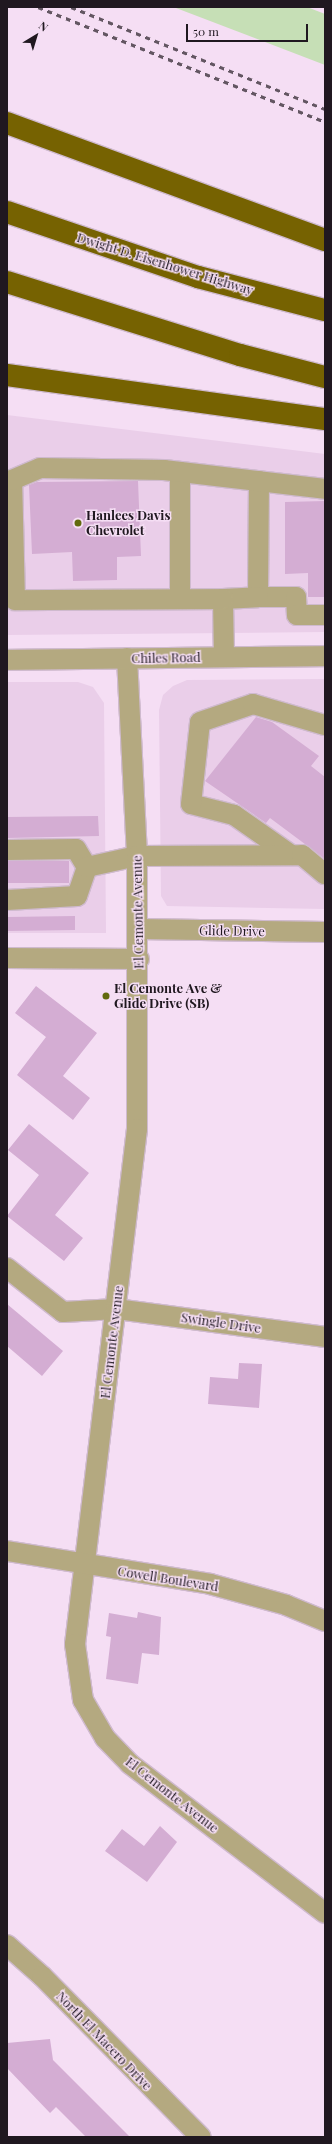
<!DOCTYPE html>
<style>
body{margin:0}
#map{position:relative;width:332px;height:2144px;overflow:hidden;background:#f5def4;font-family:"Playfair Display",serif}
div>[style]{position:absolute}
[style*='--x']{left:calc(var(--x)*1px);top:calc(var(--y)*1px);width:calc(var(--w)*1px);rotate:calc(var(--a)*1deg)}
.built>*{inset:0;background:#eacee9}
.green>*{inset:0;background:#c6dfb6}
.building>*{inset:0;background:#d4add3}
.roads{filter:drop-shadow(1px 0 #cfbace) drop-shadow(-1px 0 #cfbace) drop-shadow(0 1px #cfbace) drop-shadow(0 -1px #cfbace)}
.minor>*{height:20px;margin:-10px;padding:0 10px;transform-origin:10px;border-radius:10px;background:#b4a980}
.highway>*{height:22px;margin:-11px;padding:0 11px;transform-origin:11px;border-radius:11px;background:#766201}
.rail>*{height:3px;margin-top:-1.5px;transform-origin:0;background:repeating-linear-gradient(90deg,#635662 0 5px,transparent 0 10px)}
.dots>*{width:11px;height:11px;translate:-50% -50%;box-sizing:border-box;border:2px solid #f5def4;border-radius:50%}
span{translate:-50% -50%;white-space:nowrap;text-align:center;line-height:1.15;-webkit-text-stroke:3px #f5def4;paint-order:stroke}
.street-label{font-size:13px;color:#201820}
.poi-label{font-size:13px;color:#201820;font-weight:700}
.left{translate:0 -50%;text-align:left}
.frame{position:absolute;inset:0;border:8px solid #201820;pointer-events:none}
.north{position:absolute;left:16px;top:16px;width:40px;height:40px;-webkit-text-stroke:3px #f5def4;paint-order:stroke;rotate:38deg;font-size:11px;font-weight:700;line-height:16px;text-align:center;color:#201820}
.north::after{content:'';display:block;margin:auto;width:14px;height:18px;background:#201820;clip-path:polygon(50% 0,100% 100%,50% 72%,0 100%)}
.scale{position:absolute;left:186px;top:24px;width:122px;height:18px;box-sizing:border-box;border:2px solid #201820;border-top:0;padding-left:5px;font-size:12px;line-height:14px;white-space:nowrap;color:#201820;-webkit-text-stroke:3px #f5def4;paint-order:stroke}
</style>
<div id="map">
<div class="built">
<div style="clip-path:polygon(7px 415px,325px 454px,325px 632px,7px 635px)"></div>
<div style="clip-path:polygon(325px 679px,325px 909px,167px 906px,161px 896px,159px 710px,163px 695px,173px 686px,187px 680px)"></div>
<div style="clip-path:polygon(7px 682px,78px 682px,93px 687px,104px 703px,106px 933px,7px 933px)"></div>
</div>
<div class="green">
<div style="clip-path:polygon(307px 7px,325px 14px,325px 65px,176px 8px)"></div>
</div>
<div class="building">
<div style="clip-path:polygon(138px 481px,141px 556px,117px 557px,117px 580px,73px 581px,72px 552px,32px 554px,29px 485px,37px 482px)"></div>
<div style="clip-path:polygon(325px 501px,325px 597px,308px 597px,308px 573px,285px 574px,285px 502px)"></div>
<div style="clip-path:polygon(256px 717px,272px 722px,319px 756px,311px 766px,325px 777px,325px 859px,270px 818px,266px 823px,205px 781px)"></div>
<div style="clip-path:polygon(98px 816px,99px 836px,7px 838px,7px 817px)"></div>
<div style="clip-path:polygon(7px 861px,69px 861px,69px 883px,7px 883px)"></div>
<div style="clip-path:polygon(75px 916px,75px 930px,7px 931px,7px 917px)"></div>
<div style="clip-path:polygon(36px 986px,97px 1033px,63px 1076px,90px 1098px,73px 1120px,17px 1075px,46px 1037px,15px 1013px)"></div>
<div style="clip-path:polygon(29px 1124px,89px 1173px,55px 1215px,83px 1238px,64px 1261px,7px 1216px,39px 1175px,8px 1150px)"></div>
<div style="clip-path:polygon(7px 1304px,63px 1351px,42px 1376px,7px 1346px)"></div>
<div style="clip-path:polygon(239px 1363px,262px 1364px,259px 1408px,208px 1404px,210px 1377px,238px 1379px)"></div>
<div style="clip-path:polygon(138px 1612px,161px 1617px,159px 1655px,142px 1653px,138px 1684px,106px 1679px,111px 1637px,106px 1636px,109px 1613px,137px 1618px)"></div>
<div style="clip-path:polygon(160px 1826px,177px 1842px,147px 1882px,105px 1851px,122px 1829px,144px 1846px)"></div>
<div style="clip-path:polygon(50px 2039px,53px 2060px,130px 2137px,86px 2137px,56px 2107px,50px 2113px,7px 2068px,7px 2043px)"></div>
</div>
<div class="roads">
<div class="minor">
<div style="--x:259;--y:481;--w:116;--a:90.5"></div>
<div style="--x:258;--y:597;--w:38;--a:0"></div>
<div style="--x:296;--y:597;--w:18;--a:87"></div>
<div style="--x:297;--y:615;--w:28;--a:0"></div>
<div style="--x:180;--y:599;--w:127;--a:-90"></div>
<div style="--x:223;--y:599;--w:35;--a:-3"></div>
<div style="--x:224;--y:657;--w:58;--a:-91"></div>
<div style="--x:223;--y:599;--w:208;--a:179.7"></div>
<div style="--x:15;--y:600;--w:120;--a:-91.4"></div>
<div style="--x:12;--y:480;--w:30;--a:-23"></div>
<div style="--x:40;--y:468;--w:124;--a:0.9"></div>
<div style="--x:164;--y:470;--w:162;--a:6.7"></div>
<div style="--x:127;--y:658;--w:198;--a:87.1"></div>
<div style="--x:137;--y:856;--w:273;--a:90"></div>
<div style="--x:137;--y:1129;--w:519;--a:96.86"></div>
<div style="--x:75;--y:1644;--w:57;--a:81.9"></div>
<div style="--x:83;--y:1700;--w:44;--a:59.9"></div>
<div style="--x:105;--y:1738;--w:36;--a:46"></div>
<div style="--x:130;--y:1764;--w:245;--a:37.4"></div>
<div style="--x:7;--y:660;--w:318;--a:-0.7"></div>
<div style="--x:7;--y:850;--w:69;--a:-0.8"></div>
<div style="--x:76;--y:849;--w:21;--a:59"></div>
<div style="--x:291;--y:855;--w:70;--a:-144.9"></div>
<div style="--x:234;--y:815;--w:44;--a:-165.7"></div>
<div style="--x:191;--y:804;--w:82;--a:-83.7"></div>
<div style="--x:200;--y:722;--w:56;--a:-18.8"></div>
<div style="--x:253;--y:704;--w:75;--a:16.3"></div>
<div style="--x:7;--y:900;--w:70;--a:-3.3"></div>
<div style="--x:77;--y:896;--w:31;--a:-71"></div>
<div style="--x:87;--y:867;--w:51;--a:-12.4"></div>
<div style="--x:137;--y:856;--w:165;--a:-0.3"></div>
<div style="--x:302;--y:855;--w:30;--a:40"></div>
<div style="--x:139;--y:929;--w:186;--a:0.9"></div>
<div style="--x:7;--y:958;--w:132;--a:0.4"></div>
<div style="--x:7;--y:1268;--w:71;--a:38.2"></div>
<div style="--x:63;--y:1312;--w:53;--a:-3.2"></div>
<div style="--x:116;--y:1309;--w:211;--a:7.6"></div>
<div style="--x:7;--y:1551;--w:206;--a:9.2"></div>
<div style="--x:210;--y:1584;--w:79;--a:15.4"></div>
<div style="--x:286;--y:1605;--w:42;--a:22.3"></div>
<div style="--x:7;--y:1945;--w:47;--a:41.5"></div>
<div style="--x:42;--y:1976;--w:226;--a:45.4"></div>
</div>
<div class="highway">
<div style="--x:7;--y:123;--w:339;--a:20.2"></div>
<div style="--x:7;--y:212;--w:202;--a:18.8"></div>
<div style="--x:198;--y:277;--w:131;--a:14.6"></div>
<div style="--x:7;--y:282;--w:244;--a:17.4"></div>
<div style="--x:240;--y:355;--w:88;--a:14.5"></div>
<div style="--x:7;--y:375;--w:321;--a:7.9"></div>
</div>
</div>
<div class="rail">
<div style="--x:38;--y:7;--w:309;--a:21.8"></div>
<div style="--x:71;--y:7;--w:274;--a:21.9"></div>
</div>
<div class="dots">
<div style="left:78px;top:523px;background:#626a0e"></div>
<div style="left:106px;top:996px;background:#626a0e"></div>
</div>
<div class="street-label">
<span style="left:165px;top:264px;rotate:17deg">Dwight D. Eisenhower Highway</span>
<span style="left:166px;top:658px;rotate:-1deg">Chiles Road</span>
<span style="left:138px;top:912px;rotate:-91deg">El Cemonte Avenue</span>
<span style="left:232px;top:931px;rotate:1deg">Glide Drive</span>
<span style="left:221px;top:1323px;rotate:8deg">Swingle Drive</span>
<span style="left:112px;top:1342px;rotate:-83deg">El Cemonte Avenue</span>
<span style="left:168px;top:1579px;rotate:9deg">Cowell Boulevard</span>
<span style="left:172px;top:1795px;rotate:38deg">El Cemonte Avenue</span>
<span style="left:104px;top:2041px;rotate:46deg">North El Macero Drive</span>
</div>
<div class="poi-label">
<span class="left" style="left:86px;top:523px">Hanlees Davis<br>Chevrolet</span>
<span class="left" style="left:114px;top:996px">El Cemonte Ave &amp;<br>Glide Drive (SB)</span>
</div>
<div class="frame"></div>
<div class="north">N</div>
<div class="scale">50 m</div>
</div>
